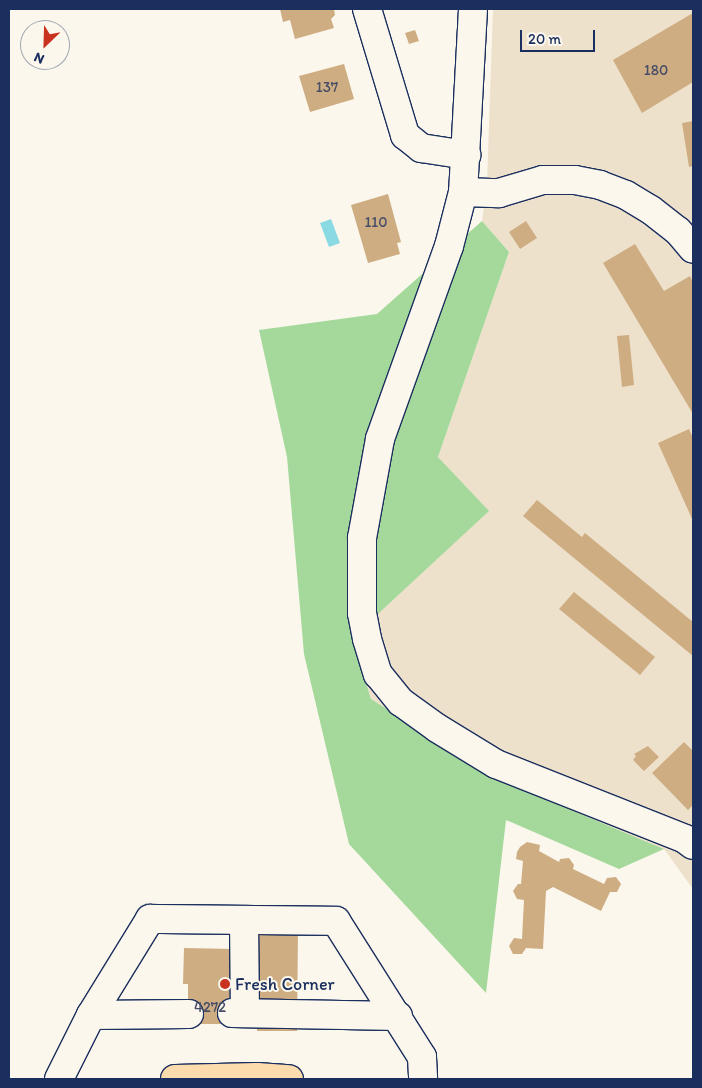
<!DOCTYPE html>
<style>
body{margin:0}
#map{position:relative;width:702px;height:1088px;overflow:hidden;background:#fbf7ec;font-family:Itim,sans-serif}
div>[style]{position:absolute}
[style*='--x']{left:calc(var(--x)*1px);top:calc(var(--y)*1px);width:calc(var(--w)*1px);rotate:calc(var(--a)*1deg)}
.built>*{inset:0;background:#eee1cc}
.green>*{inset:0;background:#a5d99c}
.water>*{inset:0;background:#89dae2}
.building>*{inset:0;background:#cead82}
.roads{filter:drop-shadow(1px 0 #1b2f5e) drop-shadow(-1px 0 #1b2f5e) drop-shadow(0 1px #1b2f5e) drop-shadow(0 -1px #1b2f5e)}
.minor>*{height:28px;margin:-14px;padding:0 14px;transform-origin:14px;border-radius:14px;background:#fbf7ec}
.major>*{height:28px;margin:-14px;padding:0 14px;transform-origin:14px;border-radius:14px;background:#fcdcac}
.dots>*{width:14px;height:14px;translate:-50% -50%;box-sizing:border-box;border:2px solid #fbf7ec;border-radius:50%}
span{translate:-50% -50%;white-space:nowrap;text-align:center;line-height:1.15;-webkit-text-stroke:4px #fbf7ec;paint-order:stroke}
.number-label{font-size:15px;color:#484e67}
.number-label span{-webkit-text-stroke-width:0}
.poi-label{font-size:18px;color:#1b2f5e}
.left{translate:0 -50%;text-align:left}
.frame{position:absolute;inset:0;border:10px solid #1b2f5e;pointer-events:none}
.north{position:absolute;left:20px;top:20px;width:50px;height:50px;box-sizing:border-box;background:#fbf7ec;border:1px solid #a1a7b3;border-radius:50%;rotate:204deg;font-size:14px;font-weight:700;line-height:20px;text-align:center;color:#1b2f5e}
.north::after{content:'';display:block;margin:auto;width:18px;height:22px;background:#c8321e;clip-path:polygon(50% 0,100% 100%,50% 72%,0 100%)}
.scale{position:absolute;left:520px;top:30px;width:75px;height:22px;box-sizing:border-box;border:2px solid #1b2f5e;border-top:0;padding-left:6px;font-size:15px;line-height:18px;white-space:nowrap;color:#1b2f5e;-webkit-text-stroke:4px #fbf7ec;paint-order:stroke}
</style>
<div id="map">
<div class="built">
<div style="clip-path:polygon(493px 9px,693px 9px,693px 889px,664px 849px,504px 782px,371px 699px,352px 638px,488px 511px,438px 457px,509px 252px,482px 221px,487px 183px)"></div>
</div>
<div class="green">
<div style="clip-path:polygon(482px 221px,509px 252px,438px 457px,489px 511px,352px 638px,371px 699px,504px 782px,664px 849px,619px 869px,506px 820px,486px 993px,349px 844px,304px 654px,287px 457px,259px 330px,377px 314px)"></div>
</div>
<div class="water">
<div style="clip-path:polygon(331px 219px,340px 243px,329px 247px,320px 223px)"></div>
</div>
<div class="building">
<div style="clip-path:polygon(280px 9px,334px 9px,335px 15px,331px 19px,334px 28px,295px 39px,290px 20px,283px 22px)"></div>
<div style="clip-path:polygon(693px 13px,693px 82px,642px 113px,613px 60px)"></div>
<div style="clip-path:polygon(415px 30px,419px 41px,409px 44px,405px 33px)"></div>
<div style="clip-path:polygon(344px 64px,354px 99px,310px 112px,299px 76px)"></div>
<div style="clip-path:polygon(693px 121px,693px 166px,689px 167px,682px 123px)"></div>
<div style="clip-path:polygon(388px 194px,401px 242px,397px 243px,400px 254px,368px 263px,351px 205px)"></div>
<div style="clip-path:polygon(526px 221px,537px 238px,520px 249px,509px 232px)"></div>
<div style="clip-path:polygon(635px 244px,664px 291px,690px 276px,693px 282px,693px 414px,603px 263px)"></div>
<div style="clip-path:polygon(629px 335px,634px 385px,622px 387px,617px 336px)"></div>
<div style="clip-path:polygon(689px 429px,693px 438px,693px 521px,658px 443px)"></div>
<div style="clip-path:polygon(537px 500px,582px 537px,585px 533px,693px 622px,693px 656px,523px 516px)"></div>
<div style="clip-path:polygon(574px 592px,655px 657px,640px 675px,559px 609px)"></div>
<div style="clip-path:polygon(684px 742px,693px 751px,693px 805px,688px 810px,652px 773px)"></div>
<div style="clip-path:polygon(648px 746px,659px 757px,644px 771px,633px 760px,636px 756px,634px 754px)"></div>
<div style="clip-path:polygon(527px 842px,540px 845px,539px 851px,559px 862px,560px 859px,569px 858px,574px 865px,573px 869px,604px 884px,607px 878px,616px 877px,621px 884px,617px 892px,610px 892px,601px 911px,553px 887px,546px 891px,543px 949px,526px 948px,522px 954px,513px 954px,509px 946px,514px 938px,522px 939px,524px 900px,517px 899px,513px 891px,518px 884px,521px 884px,523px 861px,516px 859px,517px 852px,520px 847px)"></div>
<div style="clip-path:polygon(257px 928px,298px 928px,297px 1031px,257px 1031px,257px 1019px,232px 1024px,188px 1024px,188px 984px,183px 984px,184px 948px,233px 949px)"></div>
</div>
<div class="roads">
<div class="minor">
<div style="--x:367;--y:9;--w:132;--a:73.2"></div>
<div style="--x:405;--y:135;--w:21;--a:39"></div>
<div style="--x:421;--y:148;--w:46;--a:8.8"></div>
<div style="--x:473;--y:9;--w:183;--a:93.1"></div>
<div style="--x:463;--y:192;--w:56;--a:104.5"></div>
<div style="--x:449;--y:246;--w:205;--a:109.7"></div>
<div style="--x:380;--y:439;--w:101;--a:100.3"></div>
<div style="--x:362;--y:538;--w:75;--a:90"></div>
<div style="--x:362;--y:613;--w:26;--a:79"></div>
<div style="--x:367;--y:639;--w:37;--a:73"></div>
<div style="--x:378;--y:674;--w:36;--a:51"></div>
<div style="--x:401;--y:702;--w:44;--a:35.8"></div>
<div style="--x:437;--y:728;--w:69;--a:31.4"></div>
<div style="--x:496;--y:764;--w:203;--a:21.6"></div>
<div style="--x:685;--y:839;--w:10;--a:37"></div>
<div style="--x:463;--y:192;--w:36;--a:2"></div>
<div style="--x:499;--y:193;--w:46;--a:-16.5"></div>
<div style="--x:543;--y:180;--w:32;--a:0"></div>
<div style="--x:575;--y:180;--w:25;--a:11"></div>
<div style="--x:600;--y:185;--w:28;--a:21"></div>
<div style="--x:626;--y:195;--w:29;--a:31"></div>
<div style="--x:651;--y:210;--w:34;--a:38"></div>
<div style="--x:678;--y:231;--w:23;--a:50"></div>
<div style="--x:244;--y:920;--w:93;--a:89.4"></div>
<div style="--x:232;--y:1013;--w:166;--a:1"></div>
<div style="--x:91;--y:1015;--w:98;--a:-0.6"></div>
<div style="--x:59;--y:1079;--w:72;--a:-63.4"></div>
<div style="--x:91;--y:1015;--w:113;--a:-58.4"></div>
<div style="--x:150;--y:919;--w:186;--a:0.6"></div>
<div style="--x:336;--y:921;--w:161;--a:57.7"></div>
<div style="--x:422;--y:1057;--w:22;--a:87"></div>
</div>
<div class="major">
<div style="--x:175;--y:1079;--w:82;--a:-1.4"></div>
<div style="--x:257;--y:1077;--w:32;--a:4"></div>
</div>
</div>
<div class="dots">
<div style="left:225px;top:984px;background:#c8321e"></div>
</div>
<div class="number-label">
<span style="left:656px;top:71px">180</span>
<span style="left:327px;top:88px">137</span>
<span style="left:376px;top:223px">110</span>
<span style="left:210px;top:1008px">4272</span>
</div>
<div class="poi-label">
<span class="left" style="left:235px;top:984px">Fresh Corner</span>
</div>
<div class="frame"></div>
<div class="north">N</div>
<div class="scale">20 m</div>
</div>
